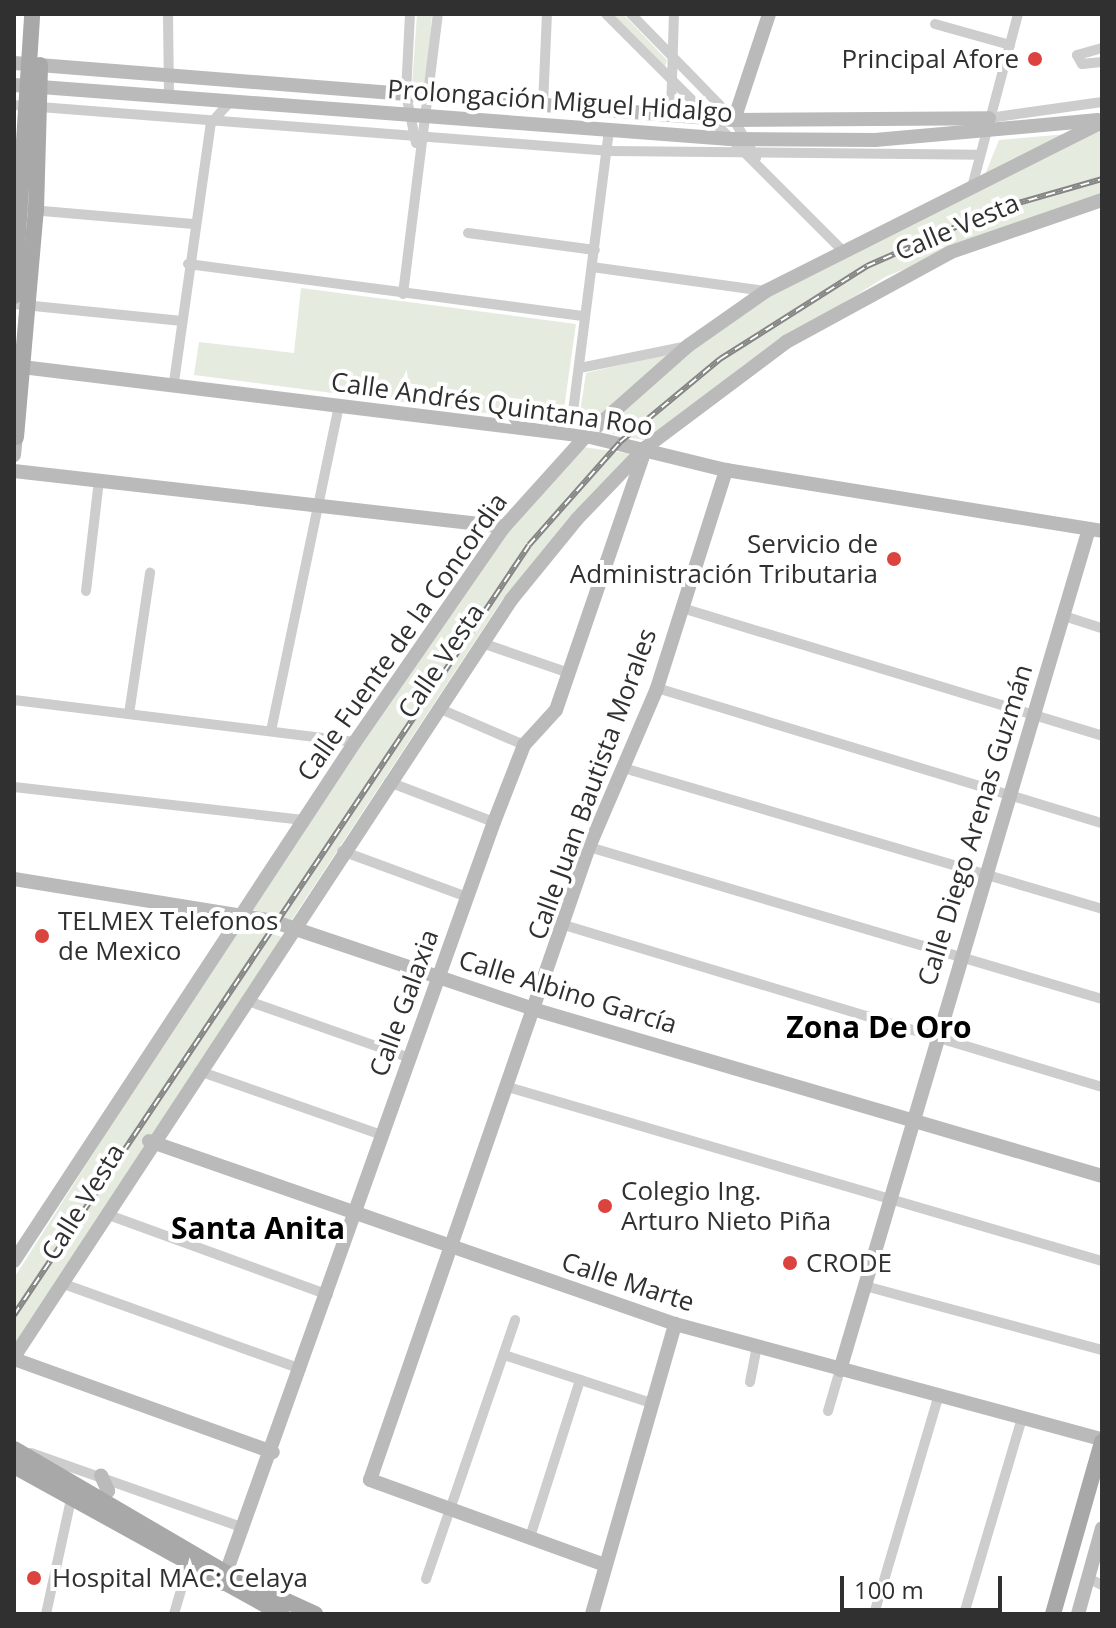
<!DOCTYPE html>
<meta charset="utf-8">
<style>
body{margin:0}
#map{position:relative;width:1116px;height:1628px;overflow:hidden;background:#fff;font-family:"Open Sans",sans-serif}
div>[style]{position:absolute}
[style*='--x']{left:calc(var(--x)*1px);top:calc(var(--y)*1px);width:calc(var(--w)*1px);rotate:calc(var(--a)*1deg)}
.green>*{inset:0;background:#e5ecdf}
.street>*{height:10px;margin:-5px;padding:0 5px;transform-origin:5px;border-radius:5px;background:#cdcdcd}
.secondary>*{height:14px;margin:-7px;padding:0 7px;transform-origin:7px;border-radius:7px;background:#bababa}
.primary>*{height:16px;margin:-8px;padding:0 8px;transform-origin:8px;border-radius:8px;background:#a8a8a8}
.rail>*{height:6px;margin-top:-3px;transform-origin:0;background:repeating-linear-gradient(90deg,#fff 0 9px,#858585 0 18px);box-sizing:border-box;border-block:2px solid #858585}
.dots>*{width:22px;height:22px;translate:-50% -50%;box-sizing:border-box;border:4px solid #fff;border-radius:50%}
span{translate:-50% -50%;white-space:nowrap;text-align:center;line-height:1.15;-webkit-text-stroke:8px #fff;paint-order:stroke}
.poi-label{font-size:26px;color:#303030}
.right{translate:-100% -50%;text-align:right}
.left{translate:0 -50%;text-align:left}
.street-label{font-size:26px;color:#303030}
.quarter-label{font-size:30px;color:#000;font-weight:700}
.frame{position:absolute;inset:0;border:16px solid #303030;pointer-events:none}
.scale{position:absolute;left:840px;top:1576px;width:162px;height:36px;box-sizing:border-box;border:4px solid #303030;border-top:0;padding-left:10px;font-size:24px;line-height:28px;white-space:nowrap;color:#303030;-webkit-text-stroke:6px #fff;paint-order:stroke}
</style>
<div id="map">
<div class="green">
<div style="clip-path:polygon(417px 14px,432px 14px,426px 91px,412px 85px)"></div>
<div style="clip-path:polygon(611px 14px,623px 14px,667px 60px,665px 68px)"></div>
<div style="clip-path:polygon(1102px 127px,1102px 193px,887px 276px,745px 364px,649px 441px,602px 432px,657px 377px,769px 292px)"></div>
<div style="clip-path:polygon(1067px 134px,984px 177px,999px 140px)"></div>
<div style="clip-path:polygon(301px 288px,576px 324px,562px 423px,194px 375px,199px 342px,294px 353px)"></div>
<div style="clip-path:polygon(670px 353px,586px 432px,577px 432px,586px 373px)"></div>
<div style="clip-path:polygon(583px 447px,633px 454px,502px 600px,291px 921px,247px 908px,512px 527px)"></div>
<div style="clip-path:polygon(240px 923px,282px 937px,14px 1347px,14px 1278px)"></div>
</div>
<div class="street">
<div style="--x:168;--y:14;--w:82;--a:89.3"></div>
<div style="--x:410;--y:14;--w:80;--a:92.9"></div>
<div style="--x:406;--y:94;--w:50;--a:78.5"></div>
<div style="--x:606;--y:14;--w:332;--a:45"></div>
<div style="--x:631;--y:14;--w:148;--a:45.8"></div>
<div style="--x:734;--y:120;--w:44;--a:59.9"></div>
<div style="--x:935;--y:24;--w:78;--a:15.6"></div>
<div style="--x:1102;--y:48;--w:26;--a:164"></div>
<div style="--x:1077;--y:55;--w:10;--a:61"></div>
<div style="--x:1082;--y:64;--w:20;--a:-6"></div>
<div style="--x:14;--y:105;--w:598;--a:4.41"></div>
<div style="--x:610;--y:151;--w:369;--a:0.6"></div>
<div style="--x:543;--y:105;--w:91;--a:-87.5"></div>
<div style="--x:671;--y:113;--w:99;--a:-88.3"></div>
<div style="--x:989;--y:118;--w:114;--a:-8.1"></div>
<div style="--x:972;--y:187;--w:179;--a:-75.1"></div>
<div style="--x:31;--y:210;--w:163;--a:4.9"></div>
<div style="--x:468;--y:233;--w:128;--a:7.6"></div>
<div style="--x:188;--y:264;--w:400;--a:7.5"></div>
<div style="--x:592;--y:267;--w:176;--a:7.9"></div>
<div style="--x:403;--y:294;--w:282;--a:-82.9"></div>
<div style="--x:14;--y:304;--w:169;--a:5.8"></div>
<div style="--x:580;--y:368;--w:109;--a:-11.6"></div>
<div style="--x:174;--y:382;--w:262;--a:-81.9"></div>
<div style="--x:211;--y:123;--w:30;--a:-48"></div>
<div style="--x:570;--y:435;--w:307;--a:-82.7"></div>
<div style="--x:86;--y:591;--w:112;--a:-83.3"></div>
<div style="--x:682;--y:608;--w:439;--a:16.9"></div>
<div style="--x:1064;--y:616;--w:40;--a:18"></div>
<div style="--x:482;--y:643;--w:92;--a:19"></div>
<div style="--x:657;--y:688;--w:465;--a:16.9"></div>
<div style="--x:14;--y:700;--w:344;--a:7"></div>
<div style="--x:438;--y:708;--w:94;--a:23.3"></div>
<div style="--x:129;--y:714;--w:143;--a:-81.5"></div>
<div style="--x:271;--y:731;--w:332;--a:-78.2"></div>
<div style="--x:627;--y:769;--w:495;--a:16.4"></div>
<div style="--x:389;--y:782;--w:112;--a:20.9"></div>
<div style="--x:14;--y:787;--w:291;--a:6.5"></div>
<div style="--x:589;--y:847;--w:535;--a:16.5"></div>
<div style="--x:342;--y:851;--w:133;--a:20.2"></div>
<div style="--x:564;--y:925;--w:562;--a:16.76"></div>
<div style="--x:248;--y:1001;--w:172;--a:19.4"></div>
<div style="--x:199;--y:1071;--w:194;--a:19.3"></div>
<div style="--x:508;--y:1087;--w:619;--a:16.33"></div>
<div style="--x:106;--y:1214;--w:236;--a:20"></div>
<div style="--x:61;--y:1283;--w:255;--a:19.7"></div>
<div style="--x:865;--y:1286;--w:245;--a:15.1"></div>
<div style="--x:504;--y:1355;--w:158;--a:18.1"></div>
<div style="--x:750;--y:1382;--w:36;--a:-79"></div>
<div style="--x:828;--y:1411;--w:43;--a:-73.7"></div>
<div style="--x:31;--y:1453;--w:226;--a:19.4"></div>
<div style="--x:530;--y:1537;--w:165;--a:-72.3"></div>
<div style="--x:1088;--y:1578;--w:16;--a:27"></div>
<div style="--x:426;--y:1579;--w:274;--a:-71"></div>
<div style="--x:46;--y:1614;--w:118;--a:-77.7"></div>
<div style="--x:174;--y:1614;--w:50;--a:-73.7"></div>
<div style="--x:874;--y:1614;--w:225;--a:-73.5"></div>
<div style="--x:964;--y:1614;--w:201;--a:-73.5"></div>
</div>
<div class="secondary">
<div style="--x:14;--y:63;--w:722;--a:4.53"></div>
<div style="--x:734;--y:120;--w:255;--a:-0.4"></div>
<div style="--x:14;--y:85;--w:718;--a:4.31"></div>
<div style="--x:730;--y:139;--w:145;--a:0.4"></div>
<div style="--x:875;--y:140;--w:224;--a:-5.1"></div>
<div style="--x:734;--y:120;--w:112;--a:-71.7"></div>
<div style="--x:14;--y:366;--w:576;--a:6.98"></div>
<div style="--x:586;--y:436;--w:144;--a:13.7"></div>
<div style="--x:726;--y:470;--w:381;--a:9.2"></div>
<div style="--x:14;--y:455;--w:18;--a:-84"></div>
<div style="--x:14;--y:471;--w:493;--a:6.5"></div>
<div style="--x:14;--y:879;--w:261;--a:9.2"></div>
<div style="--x:272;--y:921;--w:279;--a:18.6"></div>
<div style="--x:536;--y:1010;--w:590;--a:16.35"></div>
<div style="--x:149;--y:1141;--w:557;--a:19.18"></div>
<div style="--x:675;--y:1324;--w:442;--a:15.1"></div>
<div style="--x:14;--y:1261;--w:621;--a:-56.69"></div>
<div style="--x:355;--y:742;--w:262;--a:-55.3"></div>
<div style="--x:504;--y:527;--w:122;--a:-48"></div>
<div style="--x:586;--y:436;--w:137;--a:-41.5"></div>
<div style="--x:689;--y:345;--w:94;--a:-35"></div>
<div style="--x:766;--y:291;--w:376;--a:-26.7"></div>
<div style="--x:14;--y:1357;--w:906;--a:-56.71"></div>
<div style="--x:511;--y:600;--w:104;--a:-50.8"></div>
<div style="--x:577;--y:519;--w:98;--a:-46.2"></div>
<div style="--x:645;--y:448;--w:176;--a:-36.9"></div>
<div style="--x:786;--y:342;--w:188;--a:-28.6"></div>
<div style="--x:951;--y:252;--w:160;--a:-19"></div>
<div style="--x:14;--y:1359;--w:275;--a:19.8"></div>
<div style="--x:840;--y:1370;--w:877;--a:-73.51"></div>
<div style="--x:95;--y:1507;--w:21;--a:-51"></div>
<div style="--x:108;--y:1491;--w:17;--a:-114"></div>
<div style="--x:605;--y:1565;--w:250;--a:-160.1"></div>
<div style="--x:370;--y:1480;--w:670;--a:-70.92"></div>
<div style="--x:589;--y:847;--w:173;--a:-66.8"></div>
<div style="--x:657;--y:688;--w:229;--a:-72.4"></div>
<div style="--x:222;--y:1584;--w:809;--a:-70.36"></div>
<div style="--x:494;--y:822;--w:83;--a:-68.7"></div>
<div style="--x:524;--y:745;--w:47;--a:-47.6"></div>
<div style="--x:556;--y:710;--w:272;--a:-71.1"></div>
<div style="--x:592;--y:1614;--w:302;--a:-74"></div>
<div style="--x:1078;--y:1614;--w:89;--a:-74.4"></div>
</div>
<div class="primary">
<div style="--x:14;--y:296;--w:283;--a:-86.3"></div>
<div style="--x:16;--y:437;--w:228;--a:-85"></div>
<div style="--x:36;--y:210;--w:145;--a:-88.4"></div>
<div style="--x:14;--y:1449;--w:248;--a:30.3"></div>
<div style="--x:228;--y:1574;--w:96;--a:24.7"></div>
<div style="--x:14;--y:1466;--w:306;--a:28.9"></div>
<div style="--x:1053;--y:1614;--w:179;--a:-74.1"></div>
</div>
<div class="rail">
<div style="--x:14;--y:1315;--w:926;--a:-56.22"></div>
<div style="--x:529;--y:545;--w:137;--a:-48.5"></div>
<div style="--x:620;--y:442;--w:130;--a:-39.7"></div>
<div style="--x:720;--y:359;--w:174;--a:-32.3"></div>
<div style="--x:867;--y:266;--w:139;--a:-23.8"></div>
<div style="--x:994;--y:210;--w:112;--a:-16"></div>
</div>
<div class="dots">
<div style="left:1035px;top:59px;background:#db433e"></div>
<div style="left:894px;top:559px;background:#db433e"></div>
<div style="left:42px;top:936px;background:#db433e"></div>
<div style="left:605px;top:1206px;background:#db433e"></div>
<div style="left:790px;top:1263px;background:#db433e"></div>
<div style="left:34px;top:1578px;background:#db433e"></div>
</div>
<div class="poi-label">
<span class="right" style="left:1019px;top:59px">Principal Afore</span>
<span class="right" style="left:878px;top:559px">Servicio de<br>Administración Tributaria</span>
<span class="left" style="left:58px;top:936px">TELMEX Telefonos<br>de Mexico</span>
<span class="left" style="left:621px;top:1206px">Colegio Ing.<br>Arturo Nieto Piña</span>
<span class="left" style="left:806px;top:1263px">CRODE</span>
<span class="left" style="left:52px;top:1578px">Hospital MAC: Celaya</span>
</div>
<div class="street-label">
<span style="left:560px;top:101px;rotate:4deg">Prolongación Miguel Hidalgo</span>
<span style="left:957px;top:227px;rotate:-23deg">Calle Vesta</span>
<span style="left:492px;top:404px;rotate:8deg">Calle Andrés Quintana Roo</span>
<span style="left:402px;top:637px;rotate:-55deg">Calle Fuente de la Concordia</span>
<span style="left:441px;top:661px;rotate:-56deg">Calle Vesta</span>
<span style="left:592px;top:784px;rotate:-70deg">Calle Juan Bautista Morales</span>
<span style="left:975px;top:825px;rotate:-73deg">Calle Diego Arenas Guzmán</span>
<span style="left:568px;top:992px;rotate:17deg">Calle Albino García</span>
<span style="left:404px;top:1003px;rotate:-70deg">Calle Galaxia</span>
<span style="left:83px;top:1202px;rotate:-58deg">Calle Vesta</span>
<span style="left:628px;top:1282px;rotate:18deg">Calle Marte</span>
</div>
<div class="quarter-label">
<span style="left:879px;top:1027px">Zona De Oro</span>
<span style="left:258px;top:1228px">Santa Anita</span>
</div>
<div class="frame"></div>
<div class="scale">100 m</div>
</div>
